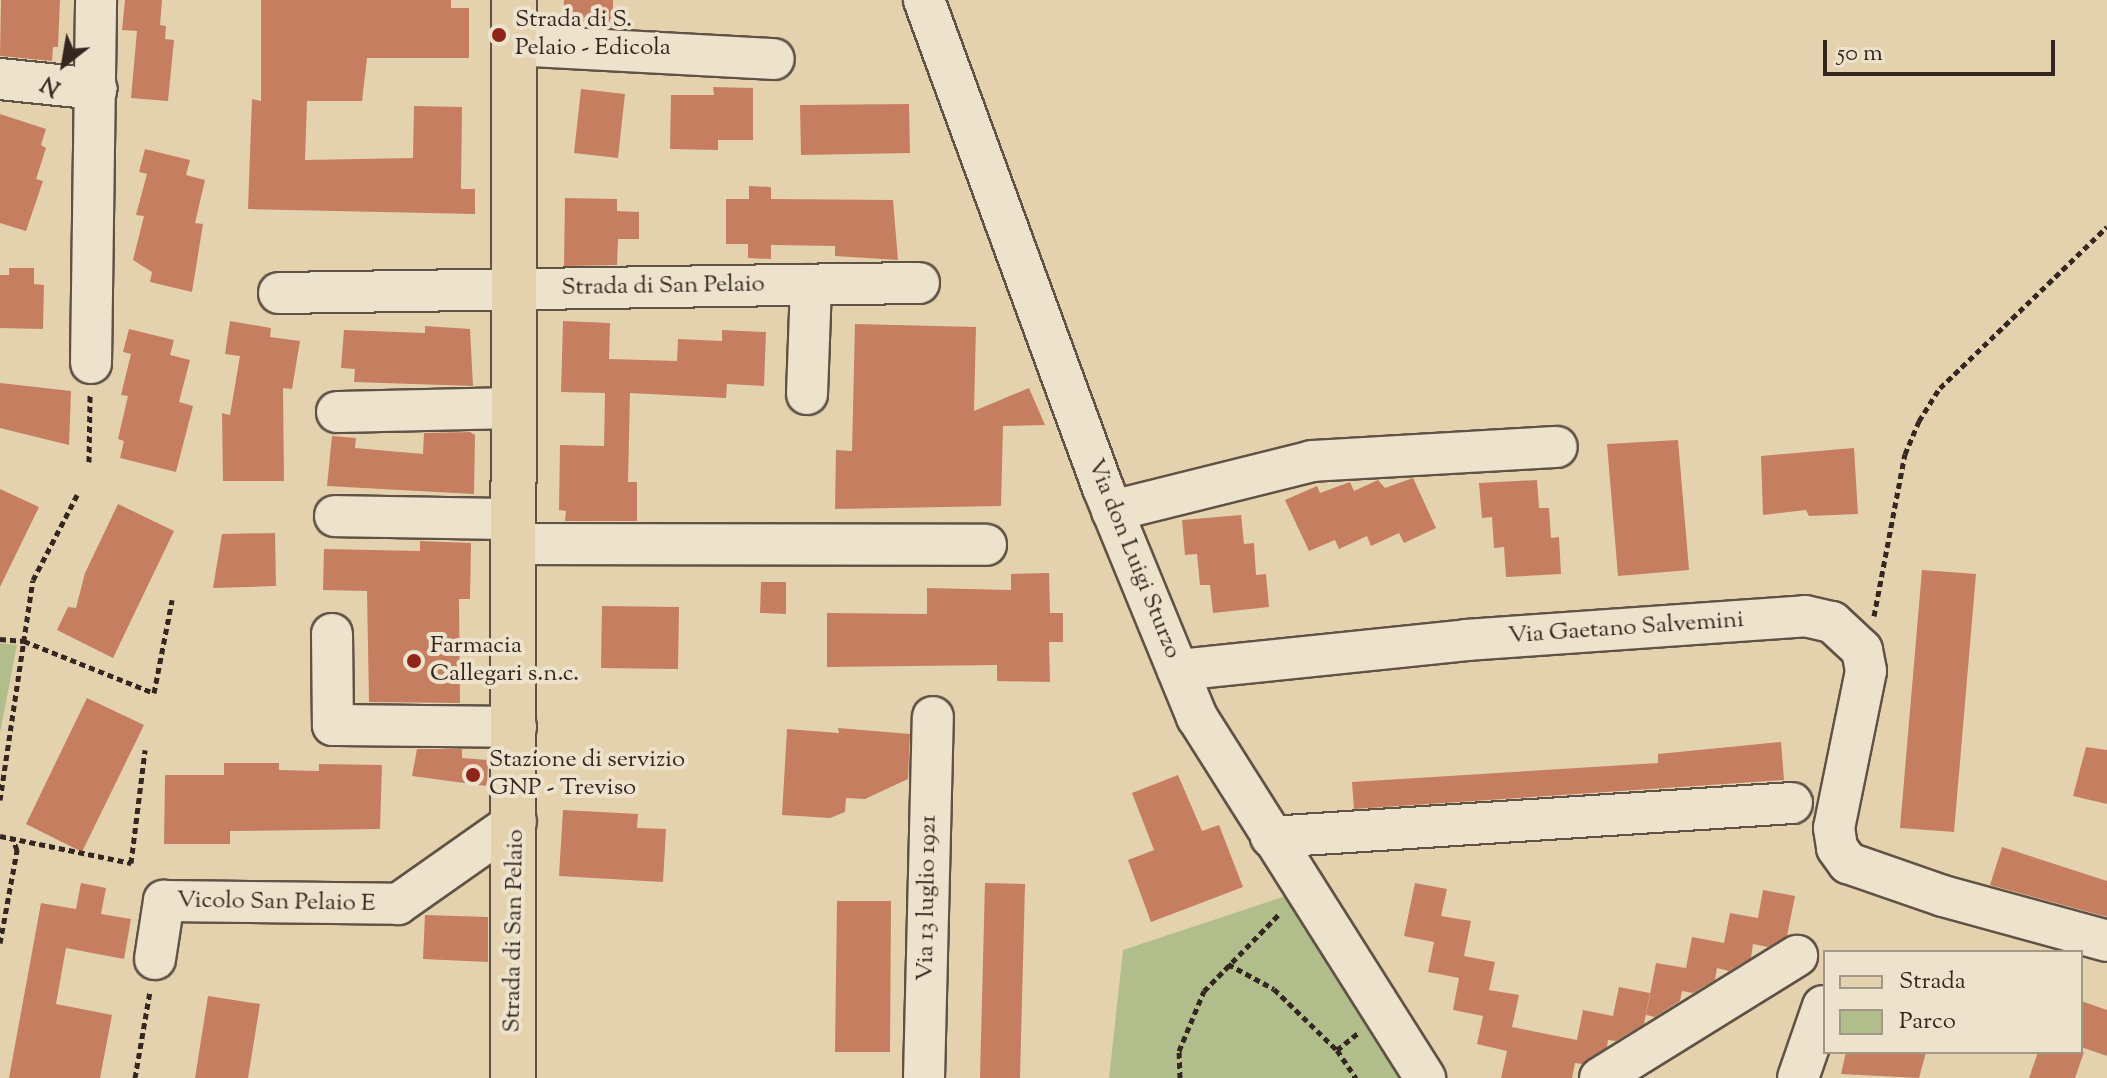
<!DOCTYPE html>
<style>
body{margin:0}
#map{position:relative;width:2107px;height:1078px;overflow:hidden;background:#e4d2af;font-family:"Sorts Mill Goudy",serif}
div>[style]{position:absolute}
[style*='--x']{left:calc(var(--x)*1px);top:calc(var(--y)*1px);width:calc(var(--w)*1px);rotate:calc(var(--a)*1deg)}
.green>*{inset:0;background:#b2bd8c}
.building>*{inset:0;background:#c67e61}
.path>*{height:5px;margin-top:-2.5px;transform-origin:0;background:repeating-linear-gradient(90deg,#342722 0 6px,transparent 0 10px)}
.roads{filter:drop-shadow(2px 0 #605245) drop-shadow(-2px 0 #605245) drop-shadow(0 2px #605245) drop-shadow(0 -2px #605245)}
.minor>*{height:40px;margin:-20px;padding:0 20px;transform-origin:20px;border-radius:20px;background:#ede2cb}
.major>*{height:44px;margin:-22px;padding:0 22px;transform-origin:22px;border-radius:22px;background:#e4d2af}
.dots>*{width:22px;height:22px;translate:-50% -50%;box-sizing:border-box;border:4px solid #ede2cb;border-radius:50%}
span{translate:-50% -50%;white-space:nowrap;text-align:center;line-height:1.15;-webkit-text-stroke:8px #ede2cb;paint-order:stroke}
.poi-label{font-size:24px;color:#342722}
.left{translate:0 -50%;text-align:left}
.street-label{font-size:24px;color:#342722}
.legend{position:absolute;left:1823px;top:950px;width:260px;height:104px;box-sizing:border-box;background:#ede2cb;border:2px solid #a39787;margin:0;padding:10px 14px;list-style:none;font-size:24px;color:#342722}
.legend li{display:flex;align-items:center;gap:16px;height:40px}
.legend b{width:40px;border:2px solid #a39787}
.north{position:absolute;left:24px;top:24px;width:80px;height:80px;-webkit-text-stroke:6px #ede2cb;paint-order:stroke;rotate:211deg;font-size:22px;font-weight:700;line-height:32px;text-align:center;color:#342722}
.north::after{content:'';display:block;margin:auto;width:28px;height:36px;background:#342722;clip-path:polygon(50% 0,100% 100%,50% 72%,0 100%)}
.scale{position:absolute;left:1823px;top:40px;width:232px;height:36px;box-sizing:border-box;border:4px solid #342722;border-top:0;padding-left:10px;font-size:24px;line-height:28px;white-space:nowrap;color:#342722;-webkit-text-stroke:6px #ede2cb;paint-order:stroke}
</style>
<div id="map">
<div class="green">
<div style="clip-path:polygon(0 643px,17px 645px,0 733px)"></div>
<div style="clip-path:polygon(1304px 890px,1426px 1078px,1109px 1078px,1123px 950px)"></div>
</div>
<div class="building">
<div style="clip-path:polygon(1px 0,60px 0,58px 47px,53px 47px,52px 61px,0 56px)"></div>
<div style="clip-path:polygon(125px 0,162px 0,160px 25px,166px 26px,165px 39px,174px 40px,168px 101px,131px 98px,137px 31px,122px 30px)"></div>
<div style="clip-path:polygon(261px 0,451px 0,451px 8px,469px 8px,469px 58px,367px 58px,362px 101px,307px 101px,305px 160px,413px 158px,414px 106px,462px 107px,461px 189px,475px 189px,475px 214px,248px 209px,252px 99px,261px 101px)"></div>
<div style="clip-path:polygon(564px 0,613px 0,613px 27px,563px 25px)"></div>
<div style="clip-path:polygon(713px 87px,753px 88px,753px 140px,718px 140px,718px 150px,670px 149px,671px 95px,714px 95px)"></div>
<div style="clip-path:polygon(581px 89px,625px 94px,618px 158px,574px 153px)"></div>
<div style="clip-path:polygon(909px 104px,910px 153px,801px 155px,800px 105px)"></div>
<div style="clip-path:polygon(0 114px,46px 129px,41px 145px,46px 148px,36px 179px,43px 181px,26px 231px,0 223px)"></div>
<div style="clip-path:polygon(145px 149px,190px 160px,186px 175px,205px 180px,195px 223px,203px 224px,192px 292px,150px 282px,152px 272px,133px 260px,144px 216px,136px 215px,147px 174px,139px 172px)"></div>
<div style="clip-path:polygon(749px 186px,771px 187px,771px 199px,893px 200px,898px 260px,835px 256px,835px 246px,771px 245px,771px 259px,748px 258px,748px 244px,726px 244px,726px 199px,749px 199px)"></div>
<div style="clip-path:polygon(565px 198px,617px 199px,617px 211px,639px 212px,639px 239px,618px 239px,617px 265px,564px 266px)"></div>
<div style="clip-path:polygon(9px 268px,34px 268px,34px 284px,44px 285px,43px 329px,0 328px,0 275px,9px 275px)"></div>
<div style="clip-path:polygon(230px 321px,271px 328px,270px 337px,300px 341px,292px 389px,283px 388px,284px 481px,223px 481px,222px 413px,230px 415px,240px 356px,225px 354px)"></div>
<div style="clip-path:polygon(563px 321px,610px 323px,609px 359px,677px 361px,678px 339px,722px 341px,722px 330px,766px 332px,764px 386px,727px 384px,726px 398px,630px 393px,628px 482px,637px 482px,637px 521px,565px 521px,566px 511px,559px 510px,560px 445px,604px 446px,605px 393px,561px 392px)"></div>
<div style="clip-path:polygon(855px 324px,976px 327px,974px 411px,1029px 388px,1045px 425px,1003px 426px,1001px 506px,835px 509px,836px 450px,852px 451px)"></div>
<div style="clip-path:polygon(425px 326px,470px 329px,473px 386px,354px 382px,355px 369px,341px 368px,344px 330px,425px 333px)"></div>
<div style="clip-path:polygon(129px 329px,174px 340px,170px 355px,190px 360px,179px 402px,193px 406px,176px 472px,120px 458px,124px 441px,118px 439px,128px 396px,121px 395px,131px 354px,123px 352px)"></div>
<div style="clip-path:polygon(0 383px,71px 391px,69px 445px,0 428px)"></div>
<div style="clip-path:polygon(470px 432px,475px 435px,474px 494px,327px 486px,332px 436px,356px 438px,355px 448px,423px 454px,424px 433px)"></div>
<div style="clip-path:polygon(1678px 440px,1689px 570px,1618px 576px,1607px 444px)"></div>
<div style="clip-path:polygon(1854px 448px,1858px 514px,1809px 516px,1806px 510px,1763px 515px,1761px 456px)"></div>
<div style="clip-path:polygon(1413px 478px,1436px 528px,1404px 543px,1399px 533px,1371px 546px,1367px 536px,1339px 549px,1335px 540px,1309px 551px,1285px 500px,1317px 486px,1320px 493px,1350px 482px,1354px 491px,1378px 480px,1385px 488px)"></div>
<div style="clip-path:polygon(1537px 480px,1539px 508px,1549px 508px,1551px 538px,1559px 537px,1561px 574px,1506px 577px,1504px 547px,1494px 548px,1492px 517px,1482px 518px,1479px 483px)"></div>
<div style="clip-path:polygon(0 489px,39px 507px,0 587px)"></div>
<div style="clip-path:polygon(118px 504px,174px 531px,113px 658px,57px 630px,68px 607px,76px 608px,85px 573px)"></div>
<div style="clip-path:polygon(1241px 515px,1244px 544px,1254px 543px,1256px 575px,1266px 574px,1269px 607px,1213px 613px,1210px 585px,1200px 585px,1197px 554px,1185px 555px,1182px 520px)"></div>
<div style="clip-path:polygon(275px 533px,276px 586px,213px 588px,222px 534px)"></div>
<div style="clip-path:polygon(420px 541px,471px 543px,470px 599px,459px 599px,460px 703px,369px 702px,367px 591px,323px 590px,324px 549px,420px 551px)"></div>
<div style="clip-path:polygon(1922px 570px,1976px 574px,1954px 832px,1900px 828px)"></div>
<div style="clip-path:polygon(1049px 573px,1050px 613px,1063px 613px,1063px 642px,1049px 642px,1050px 682px,997px 681px,997px 665px,827px 667px,827px 613px,927px 614px,927px 588px,1011px 590px,1011px 574px)"></div>
<div style="clip-path:polygon(761px 582px,786px 582px,786px 614px,760px 613px)"></div>
<div style="clip-path:polygon(602px 606px,679px 607px,678px 669px,601px 668px)"></div>
<div style="clip-path:polygon(87px 698px,144px 725px,82px 852px,26px 824px)"></div>
<div style="clip-path:polygon(838px 728px,910px 734px,908px 779px,865px 799px,846px 798px,845px 812px,830px 818px,782px 815px,787px 729px,839px 733px)"></div>
<div style="clip-path:polygon(1781px 742px,1784px 780px,1354px 809px,1352px 782px,1658px 763px,1658px 754px)"></div>
<div style="clip-path:polygon(2086px 747px,2107px 750px,2107px 804px,2073px 796px)"></div>
<div style="clip-path:polygon(417px 749px,462px 749px,462px 758px,488px 760px,487px 786px,412px 776px)"></div>
<div style="clip-path:polygon(224px 763px,279px 763px,279px 770px,319px 771px,319px 764px,382px 765px,380px 829px,230px 831px,230px 844px,164px 844px,165px 775px,224px 775px)"></div>
<div style="clip-path:polygon(1178px 775px,1202px 831px,1219px 825px,1243px 887px,1151px 922px,1128px 860px,1154px 850px,1132px 793px)"></div>
<div style="clip-path:polygon(563px 810px,638px 814px,637px 828px,666px 829px,663px 882px,559px 876px)"></div>
<div style="clip-path:polygon(2002px 847px,2107px 881px,2107px 917px,1990px 885px)"></div>
<div style="clip-path:polygon(81px 883px,106px 888px,101px 914px,131px 919px,124px 959px,66px 948px,56px 1004px,112px 1015px,100px 1078px,9px 1078px,41px 903px,76px 909px)"></div>
<div style="clip-path:polygon(985px 883px,1025px 884px,1020px 1078px,980px 1078px)"></div>
<div style="clip-path:polygon(1415px 883px,1447px 889px,1441px 916px,1471px 921px,1464px 956px,1495px 962px,1489px 990px,1519px 995px,1512px 1027px,1577px 1040px,1583px 1010px,1613px 1016px,1619px 987px,1650px 993px,1644px 1024px,1616px 1041px,1608px 1040px,1607px 1047px,1582px 1064px,1575px 1063px,1572px 1078px,1501px 1078px,1507px 1051px,1477px 1044px,1483px 1016px,1453px 1010px,1459px 978px,1428px 972px,1434px 942px,1404px 936px)"></div>
<div style="clip-path:polygon(1763px 890px,1795px 896px,1787px 936px,1768px 947px,1753px 944px,1751px 958px,1729px 971px,1717px 968px,1715px 980px,1693px 993px,1682px 991px,1680px 1001px,1655px 1017px,1646px 1015px,1656px 963px,1686px 968px,1692px 937px,1724px 943px,1730px 913px,1758px 918px)"></div>
<div style="clip-path:polygon(837px 901px,891px 901px,890px 1052px,835px 1052px)"></div>
<div style="clip-path:polygon(425px 915px,488px 917px,488px 962px,423px 959px)"></div>
<div style="clip-path:polygon(208px 996px,260px 1004px,248px 1078px,195px 1078px)"></div>
<div style="clip-path:polygon(2081px 1001px,2107px 1010px,2107px 1056px,2081px 1047px)"></div>
<div style="clip-path:polygon(1846px 1052px,1926px 1052px,1919px 1078px,1841px 1074px)"></div>
<div style="clip-path:polygon(2038px 1052px,2084px 1052px,2075px 1078px,2029px 1078px)"></div>
</div>
<div class="path">
<div style="--x:89;--y:462;--w:67;--a:-89.1"></div>
<div style="--x:1874;--y:616;--w:165;--a:-79.2"></div>
<div style="--x:1905;--y:454;--w:36;--a:-67"></div>
<div style="--x:1919;--y:421;--w:39;--a:-58"></div>
<div style="--x:1940;--y:388;--w:232;--a:-44"></div>
<div style="--x:0;--y:639;--w:24;--a:5"></div>
<div style="--x:24;--y:641;--w:140;--a:21.8"></div>
<div style="--x:154;--y:693;--w:95;--a:-79"></div>
<div style="--x:0;--y:800;--w:222;--a:-81.5"></div>
<div style="--x:33;--y:580;--w:96;--a:-62.6"></div>
<div style="--x:0;--y:836;--w:134;--a:11.6"></div>
<div style="--x:131;--y:863;--w:114;--a:-82.9"></div>
<div style="--x:0;--y:943;--w:95;--a:-79.6"></div>
<div style="--x:17;--y:850;--w:12;--a:-110"></div>
<div style="--x:1228;--y:964;--w:52;--a:28.5"></div>
<div style="--x:1274;--y:989;--w:88;--a:44.1"></div>
<div style="--x:1337;--y:1050;--w:34;--a:56"></div>
<div style="--x:1337;--y:1050;--w:27;--a:-39"></div>
<div style="--x:135;--y:1078;--w:88;--a:-80.2"></div>
<div style="--x:1180;--y:1078;--w:27;--a:-92"></div>
<div style="--x:1179;--y:1051;--w:65;--a:-67.4"></div>
<div style="--x:1204;--y:991;--w:110;--a:-45.7"></div>
</div>
<div class="roads">
<div class="minor">
<div style="--x:924;--y:0;--w:520;--a:69.86"></div>
<div style="--x:1103;--y:488;--w:248;--a:67.7"></div>
<div style="--x:1197;--y:717;--w:427;--a:57.7"></div>
<div style="--x:514;--y:45;--w:260;--a:3.1"></div>
<div style="--x:0;--y:79;--w:97;--a:5.9"></div>
<div style="--x:279;--y:293;--w:640;--a:-0.9"></div>
<div style="--x:91;--y:363;--w:363;--a:-89.2"></div>
<div style="--x:807;--y:394;--w:109;--a:-87.9"></div>
<div style="--x:337;--y:412;--w:178;--a:-1.3"></div>
<div style="--x:1112;--y:511;--w:206;--a:-14"></div>
<div style="--x:1312;--y:461;--w:245;--a:-3.3"></div>
<div style="--x:335;--y:516;--w:179;--a:1"></div>
<div style="--x:515;--y:544;--w:471;--a:0.1"></div>
<div style="--x:332;--y:634;--w:91;--a:89.4"></div>
<div style="--x:333;--y:725;--w:183;--a:0.6"></div>
<div style="--x:1178;--y:670;--w:290;--a:-5.9"></div>
<div style="--x:1466;--y:640;--w:340;--a:-4"></div>
<div style="--x:1805;--y:616;--w:28;--a:13"></div>
<div style="--x:1832;--y:622;--w:41;--a:43"></div>
<div style="--x:1862;--y:650;--w:21;--a:79"></div>
<div style="--x:1866;--y:671;--w:160;--a:101.5"></div>
<div style="--x:1834;--y:828;--w:20;--a:81"></div>
<div style="--x:1837;--y:848;--w:19;--a:54"></div>
<div style="--x:1848;--y:863;--w:101;--a:19.2"></div>
<div style="--x:1943;--y:896;--w:170;--a:15.3"></div>
<div style="--x:1271;--y:837;--w:522;--a:-3.73"></div>
<div style="--x:155;--y:959;--w:59;--a:-81.2"></div>
<div style="--x:164;--y:901;--w:234;--a:0.7"></div>
<div style="--x:398;--y:904;--w:144;--a:-35.1"></div>
<div style="--x:924;--y:1078;--w:361;--a:-88.6"></div>
<div style="--x:1600;--y:1078;--w:232;--a:-31.8"></div>
<div style="--x:1798;--y:1078;--w:76;--a:-70.9"></div>
</div>
<div class="major">
<div style="--x:513;--y:1078;--w:1078;--a:-89.95"></div>
</div>
</div>
<div class="dots">
<div style="left:499px;top:35px;background:#8f2418"></div>
<div style="left:414px;top:661px;background:#8f2418"></div>
<div style="left:473px;top:775px;background:#8f2418"></div>
</div>
<div class="poi-label">
<span class="left" style="left:515px;top:35px">Strada di S.<br>Pelaio - Edicola</span>
<span class="left" style="left:430px;top:661px">Farmacia<br>Callegari s.n.c.</span>
<span class="left" style="left:489px;top:775px">Stazione di servizio<br>GNP - Treviso</span>
</div>
<div class="street-label">
<span style="left:663px;top:287px;rotate:-1deg">Strada di San Pelaio</span>
<span style="left:1133px;top:559px;rotate:68deg">Via don Luigi Sturzo</span>
<span style="left:1626px;top:629px;rotate:-4deg">Via Gaetano Salvemini</span>
<span style="left:928px;top:898px;rotate:-89deg">Via 13 luglio 1921</span>
<span style="left:276px;top:903px;rotate:1deg">Vicolo San Pelaio E</span>
<span style="left:515px;top:931px;rotate:-89deg">Strada di San Pelaio</span>
</div>
<ul class="legend">
<li><b style="height:10px;background:#e4d2af"></b>Strada</li>
<li><b style="height:22px;background:#b2bd8c"></b>Parco</li>
</ul>
<div class="north">N</div>
<div class="scale">50 m</div>
</div>
